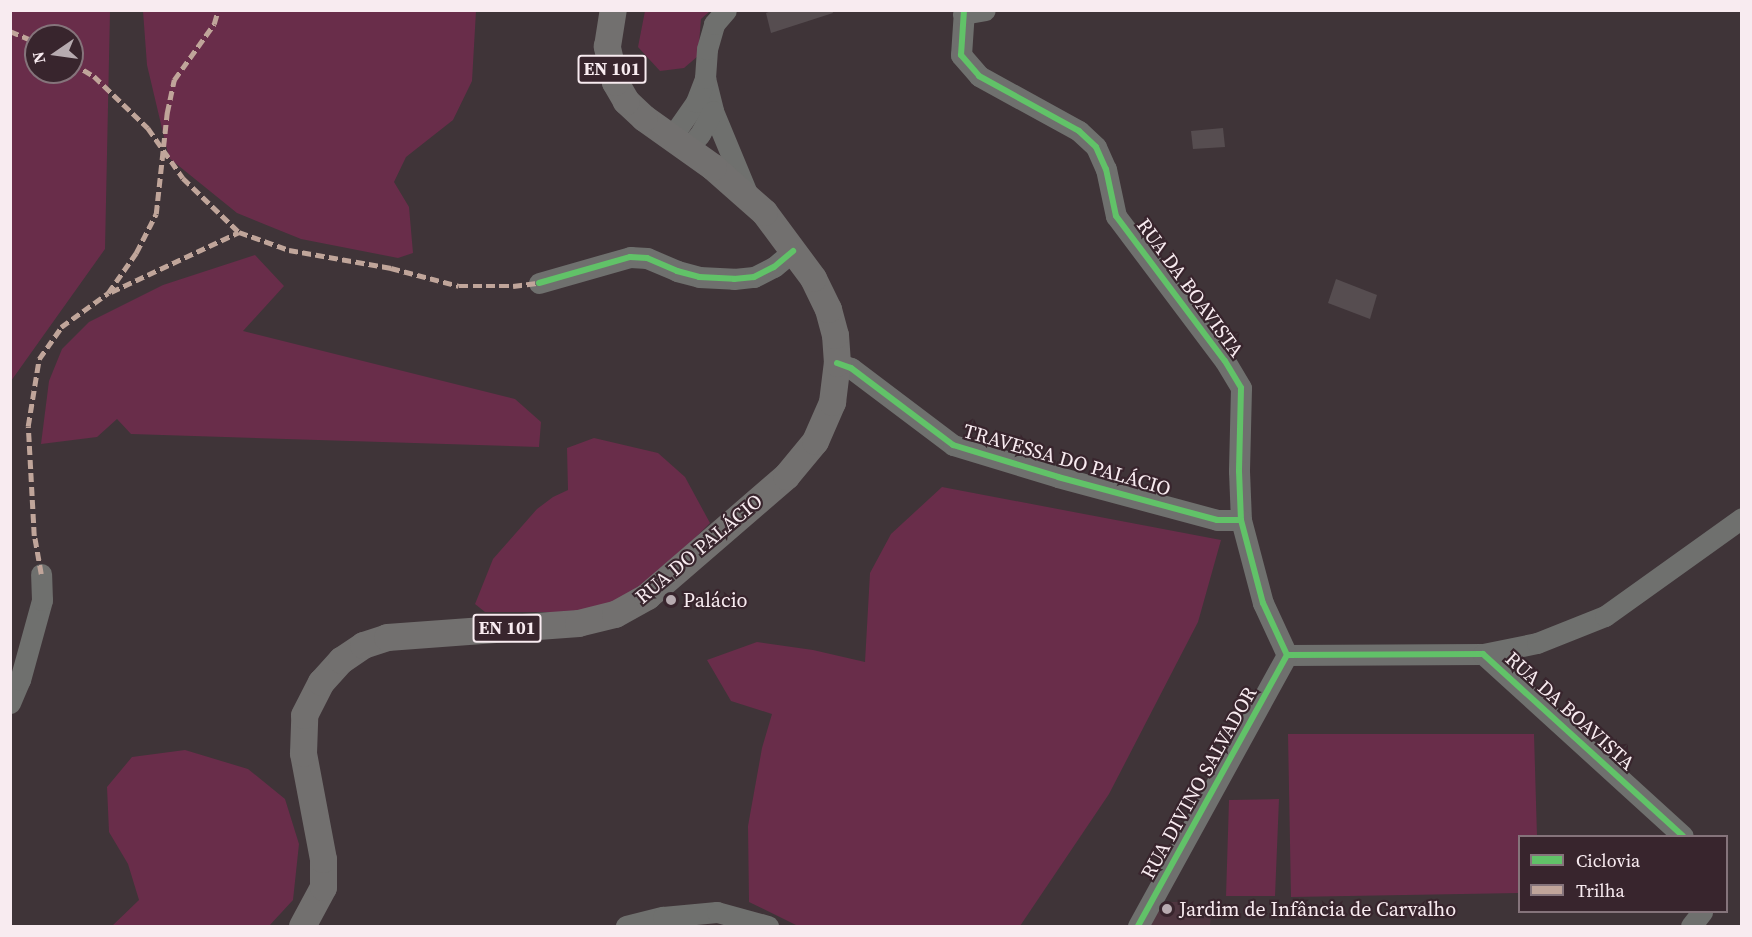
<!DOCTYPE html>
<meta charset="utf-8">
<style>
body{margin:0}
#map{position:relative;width:1752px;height:937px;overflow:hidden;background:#3f3438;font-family:"Source Serif 4",serif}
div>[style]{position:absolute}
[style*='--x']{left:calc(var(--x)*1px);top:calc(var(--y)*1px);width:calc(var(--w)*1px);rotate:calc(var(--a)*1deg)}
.built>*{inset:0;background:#4f3640}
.green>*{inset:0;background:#692d4a}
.building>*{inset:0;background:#564d50}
.minor>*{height:21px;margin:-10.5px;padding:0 10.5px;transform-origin:10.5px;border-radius:10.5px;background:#6f706e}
.major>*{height:27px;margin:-13.5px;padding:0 13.5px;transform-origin:13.5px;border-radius:13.5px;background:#72706f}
.quiet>*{height:4.5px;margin-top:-2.25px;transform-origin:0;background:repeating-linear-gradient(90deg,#c0a59a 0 9px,transparent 0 13.5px)}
.cycleway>*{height:6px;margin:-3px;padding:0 3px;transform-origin:3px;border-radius:3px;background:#61c268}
.dots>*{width:16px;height:16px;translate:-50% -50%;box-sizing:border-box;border:3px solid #38252d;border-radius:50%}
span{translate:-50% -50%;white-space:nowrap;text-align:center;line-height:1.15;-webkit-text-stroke:4.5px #38252d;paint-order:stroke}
.shield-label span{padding:2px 4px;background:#38252d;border:2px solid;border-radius:4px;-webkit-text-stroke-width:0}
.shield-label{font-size:18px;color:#f8ebf0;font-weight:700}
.street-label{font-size:20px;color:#f8ebf0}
.poi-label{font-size:20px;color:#f8ebf0}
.left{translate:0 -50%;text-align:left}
.frame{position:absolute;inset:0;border:12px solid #f8ebf0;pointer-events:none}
.legend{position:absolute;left:1518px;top:835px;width:210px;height:78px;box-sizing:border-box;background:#38252d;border:2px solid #85747b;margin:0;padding:8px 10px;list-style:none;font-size:18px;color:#f8ebf0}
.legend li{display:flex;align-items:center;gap:12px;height:30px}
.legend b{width:30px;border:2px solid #85747b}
.north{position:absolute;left:24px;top:24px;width:60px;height:60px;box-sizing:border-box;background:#38252d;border:2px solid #85747b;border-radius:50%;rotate:257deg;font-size:16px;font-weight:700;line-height:24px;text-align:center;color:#f8ebf0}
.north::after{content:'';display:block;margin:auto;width:21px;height:27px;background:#b7abb0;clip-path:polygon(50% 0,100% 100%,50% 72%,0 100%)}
</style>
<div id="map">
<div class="built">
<div style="clip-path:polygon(1157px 902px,1180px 902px,1181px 915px,1211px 915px,1210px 926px,1143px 926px)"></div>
</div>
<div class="green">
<div style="clip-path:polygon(evenodd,11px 10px,110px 11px,105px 249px,11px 381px,11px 10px,36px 36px,72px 36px,72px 72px,36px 72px,36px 36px)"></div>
<div style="clip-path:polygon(143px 11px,476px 11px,472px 81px,453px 120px,406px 157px,394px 182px,409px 207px,413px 253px,398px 258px,301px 239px,237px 213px,169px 158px,147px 65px)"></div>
<div style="clip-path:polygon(645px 11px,710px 11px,701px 19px,698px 56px,684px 68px,660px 71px,638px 47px)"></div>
<div style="clip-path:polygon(255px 255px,284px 286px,243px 331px,515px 399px,541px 422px,539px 447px,131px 434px,117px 419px,97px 437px,41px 444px,49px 381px,62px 349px,89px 322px,163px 285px)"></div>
<div style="clip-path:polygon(594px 438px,658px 453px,685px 477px,710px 523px,652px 581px,610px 603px,574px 612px,485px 612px,475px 604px,493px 559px,537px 509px,553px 497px,568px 490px,567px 448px)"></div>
<div style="clip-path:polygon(942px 487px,1221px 540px,1198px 622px,1109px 794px,1020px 926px,798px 926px,749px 902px,748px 826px,762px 748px,772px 714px,731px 701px,707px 660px,757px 642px,813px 650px,865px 662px,870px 573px,891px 534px)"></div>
<div style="clip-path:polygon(1288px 734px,1534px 734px,1537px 836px,1520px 836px,1519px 893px,1291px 897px)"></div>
<div style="clip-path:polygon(185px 750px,248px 769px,285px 799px,299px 844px,293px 900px,269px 926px,112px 926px,139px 900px,128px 864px,109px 832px,107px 787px,132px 757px)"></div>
<div style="clip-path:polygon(1279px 799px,1275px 896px,1226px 896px,1229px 800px)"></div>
</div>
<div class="building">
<div style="clip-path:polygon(774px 10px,832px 10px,833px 13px,771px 33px,766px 13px)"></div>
<div style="clip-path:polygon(1223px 128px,1225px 147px,1193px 149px,1191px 131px)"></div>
<div style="clip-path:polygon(1336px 279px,1377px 295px,1370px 319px,1328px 303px)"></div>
</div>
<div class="minor">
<div style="--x:964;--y:10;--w:45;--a:93.8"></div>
<div style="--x:961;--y:55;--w:28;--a:49"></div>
<div style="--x:979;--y:76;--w:114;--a:28.8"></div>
<div style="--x:1079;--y:131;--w:23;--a:43"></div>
<div style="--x:1096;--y:147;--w:24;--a:66"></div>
<div style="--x:1106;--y:169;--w:48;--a:78"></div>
<div style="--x:1116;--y:216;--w:181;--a:53.1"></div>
<div style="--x:1225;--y:361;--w:31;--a:59"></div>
<div style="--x:1241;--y:388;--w:83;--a:91.4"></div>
<div style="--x:1239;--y:471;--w:49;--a:87.7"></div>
<div style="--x:1241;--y:520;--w:86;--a:75.2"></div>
<div style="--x:1263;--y:603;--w:57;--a:65.2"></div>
<div style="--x:1287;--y:655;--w:196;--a:-0.3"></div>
<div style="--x:1483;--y:654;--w:270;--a:42.3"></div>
<div style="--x:963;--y:14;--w:22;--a:-10"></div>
<div style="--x:705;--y:78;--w:34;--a:76"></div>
<div style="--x:713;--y:111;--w:94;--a:67.5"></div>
<div style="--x:671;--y:138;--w:44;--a:-55.2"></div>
<div style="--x:696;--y:102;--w:26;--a:-69"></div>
<div style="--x:705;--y:78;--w:29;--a:-86"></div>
<div style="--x:707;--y:49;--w:26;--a:-74"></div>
<div style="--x:714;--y:24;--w:18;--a:-49"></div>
<div style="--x:688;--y:148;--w:18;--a:-49"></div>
<div style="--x:700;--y:134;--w:26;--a:-61"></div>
<div style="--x:539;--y:283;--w:95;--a:-15.9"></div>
<div style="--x:630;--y:257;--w:17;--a:3"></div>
<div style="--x:647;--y:258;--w:33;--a:23"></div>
<div style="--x:677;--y:271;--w:23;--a:15"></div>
<div style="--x:699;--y:277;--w:35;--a:3"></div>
<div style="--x:734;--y:279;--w:20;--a:-6"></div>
<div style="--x:754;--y:277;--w:22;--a:-27"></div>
<div style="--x:774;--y:267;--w:25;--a:-40"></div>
<div style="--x:837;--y:363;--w:15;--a:20"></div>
<div style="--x:851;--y:368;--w:128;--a:37"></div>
<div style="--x:953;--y:445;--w:110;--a:16.9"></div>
<div style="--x:1058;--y:477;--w:165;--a:15.1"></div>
<div style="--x:1217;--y:520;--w:24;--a:0"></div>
<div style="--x:1483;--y:654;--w:55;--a:-11.5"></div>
<div style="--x:1537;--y:643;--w:73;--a:-21.7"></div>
<div style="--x:1605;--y:616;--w:168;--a:-35.6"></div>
<div style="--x:10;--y:703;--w:25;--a:-67"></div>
<div style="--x:20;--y:680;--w:83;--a:-74.6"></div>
<div style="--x:42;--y:600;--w:26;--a:-92"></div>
<div style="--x:626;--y:926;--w:38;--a:-14"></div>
<div style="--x:663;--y:917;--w:54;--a:-5.3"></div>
<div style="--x:717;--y:912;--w:53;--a:15.4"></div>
<div style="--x:1138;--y:926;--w:309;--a:-61.2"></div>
<div style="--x:1691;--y:926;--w:18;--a:-52"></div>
</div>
<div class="major">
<div style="--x:302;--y:926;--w:44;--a:-61.7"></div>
<div style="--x:323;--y:887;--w:28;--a:-90"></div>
<div style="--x:323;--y:859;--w:108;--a:-100.7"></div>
<div style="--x:303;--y:753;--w:38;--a:-88"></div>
<div style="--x:304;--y:715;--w:37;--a:-63"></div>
<div style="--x:321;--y:682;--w:30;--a:-48"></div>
<div style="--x:341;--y:660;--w:27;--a:-34"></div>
<div style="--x:363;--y:645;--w:25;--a:-18"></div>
<div style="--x:387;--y:637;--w:192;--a:-4.2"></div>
<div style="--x:578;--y:623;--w:38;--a:-14"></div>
<div style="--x:615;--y:614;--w:37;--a:-29"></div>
<div style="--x:647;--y:596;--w:184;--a:-40.8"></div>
<div style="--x:786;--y:476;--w:45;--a:-50.4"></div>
<div style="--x:815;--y:441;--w:43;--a:-66.4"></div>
<div style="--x:832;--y:402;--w:39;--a:-83"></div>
<div style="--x:837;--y:363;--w:28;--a:-94"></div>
<div style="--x:835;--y:335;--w:27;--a:-105"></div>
<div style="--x:828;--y:309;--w:34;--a:-116"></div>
<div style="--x:813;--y:278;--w:82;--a:-126.6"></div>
<div style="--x:764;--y:212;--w:68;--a:-138.6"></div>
<div style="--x:713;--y:167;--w:85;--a:-144.6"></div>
<div style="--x:644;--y:118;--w:25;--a:-137"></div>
<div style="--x:626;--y:101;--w:22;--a:-120"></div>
<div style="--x:615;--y:82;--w:37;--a:-103"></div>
<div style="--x:607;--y:46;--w:36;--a:-81"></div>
</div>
<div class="quiet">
<div style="--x:10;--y:31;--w:28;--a:23"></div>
<div style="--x:72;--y:63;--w:26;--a:31"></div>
<div style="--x:94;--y:76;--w:75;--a:43.9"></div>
<div style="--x:148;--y:128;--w:61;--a:55"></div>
<div style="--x:183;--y:178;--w:78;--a:44"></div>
<div style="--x:239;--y:232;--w:53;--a:19.8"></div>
<div style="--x:289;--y:250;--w:104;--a:10"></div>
<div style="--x:391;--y:268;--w:70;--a:14.8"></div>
<div style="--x:459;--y:286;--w:54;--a:0"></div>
<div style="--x:513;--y:286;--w:26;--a:-7"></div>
<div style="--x:111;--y:292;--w:141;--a:-25.1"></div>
<div style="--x:41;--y:574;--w:39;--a:-100"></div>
<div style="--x:34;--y:536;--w:110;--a:-93.1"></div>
<div style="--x:28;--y:426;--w:68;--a:-80.7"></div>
<div style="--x:39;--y:359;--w:39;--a:-55"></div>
<div style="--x:61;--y:327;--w:58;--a:-35.9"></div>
<div style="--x:108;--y:293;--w:49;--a:-55"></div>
<div style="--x:136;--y:253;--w:44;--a:-62.9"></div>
<div style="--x:156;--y:214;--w:102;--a:-83.8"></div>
<div style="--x:167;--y:113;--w:34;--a:-78"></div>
<div style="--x:174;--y:80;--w:69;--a:-54.5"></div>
<div style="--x:214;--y:24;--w:15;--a:-74"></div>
</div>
<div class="cycleway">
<div style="--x:964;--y:10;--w:45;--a:93.8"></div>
<div style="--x:961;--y:55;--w:28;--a:49"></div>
<div style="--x:979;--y:76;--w:114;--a:28.8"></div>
<div style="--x:1079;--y:131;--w:23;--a:43"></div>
<div style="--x:1096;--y:147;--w:24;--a:66"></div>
<div style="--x:1106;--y:169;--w:48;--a:78"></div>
<div style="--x:1116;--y:216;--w:181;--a:53.1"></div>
<div style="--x:1225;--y:361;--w:31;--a:59"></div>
<div style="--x:1241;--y:388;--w:83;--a:91.4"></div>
<div style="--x:1239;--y:471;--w:49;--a:87.7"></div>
<div style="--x:1241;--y:520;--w:86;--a:75.2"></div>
<div style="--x:1263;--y:603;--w:57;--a:65.2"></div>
<div style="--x:1287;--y:655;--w:196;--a:-0.3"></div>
<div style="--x:1483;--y:654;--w:270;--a:42.3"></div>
<div style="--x:539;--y:283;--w:95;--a:-15.9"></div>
<div style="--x:630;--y:257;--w:17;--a:3"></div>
<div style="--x:647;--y:258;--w:33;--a:23"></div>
<div style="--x:677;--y:271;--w:23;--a:15"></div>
<div style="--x:699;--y:277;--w:35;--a:3"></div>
<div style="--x:734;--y:279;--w:20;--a:-6"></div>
<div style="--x:754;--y:277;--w:22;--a:-27"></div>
<div style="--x:774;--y:267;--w:25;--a:-40"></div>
<div style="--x:837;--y:363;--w:15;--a:20"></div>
<div style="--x:851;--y:368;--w:128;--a:37"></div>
<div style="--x:953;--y:445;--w:110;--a:16.9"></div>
<div style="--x:1058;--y:477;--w:165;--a:15.1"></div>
<div style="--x:1217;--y:520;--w:24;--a:0"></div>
<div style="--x:1138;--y:926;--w:309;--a:-61.2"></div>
</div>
<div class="dots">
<div style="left:671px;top:600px;background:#b7abb0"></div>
<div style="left:1167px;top:909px;background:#b7abb0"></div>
</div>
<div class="shield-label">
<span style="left:612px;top:69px">EN 101</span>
<span style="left:507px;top:628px">EN 101</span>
</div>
<div class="street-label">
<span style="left:1190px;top:288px;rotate:54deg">RUA DA BOAVISTA</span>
<span style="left:1067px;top:460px;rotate:16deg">TRAVESSA DO PALÁCIO</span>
<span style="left:699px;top:549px;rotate:-40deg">RUA DO PALÁCIO</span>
<span style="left:1570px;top:711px;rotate:42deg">RUA DA BOAVISTA</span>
<span style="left:1199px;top:783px;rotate:-61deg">RUA DIVINO SALVADOR</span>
</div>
<div class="poi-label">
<span class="left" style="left:683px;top:600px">Palácio</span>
<span class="left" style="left:1179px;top:909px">Jardim de Infância de Carvalho</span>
</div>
<div class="frame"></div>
<ul class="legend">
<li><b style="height:8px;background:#61c268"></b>Ciclovia</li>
<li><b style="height:8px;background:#c0a59a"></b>Trilha</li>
</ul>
<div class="north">N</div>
</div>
